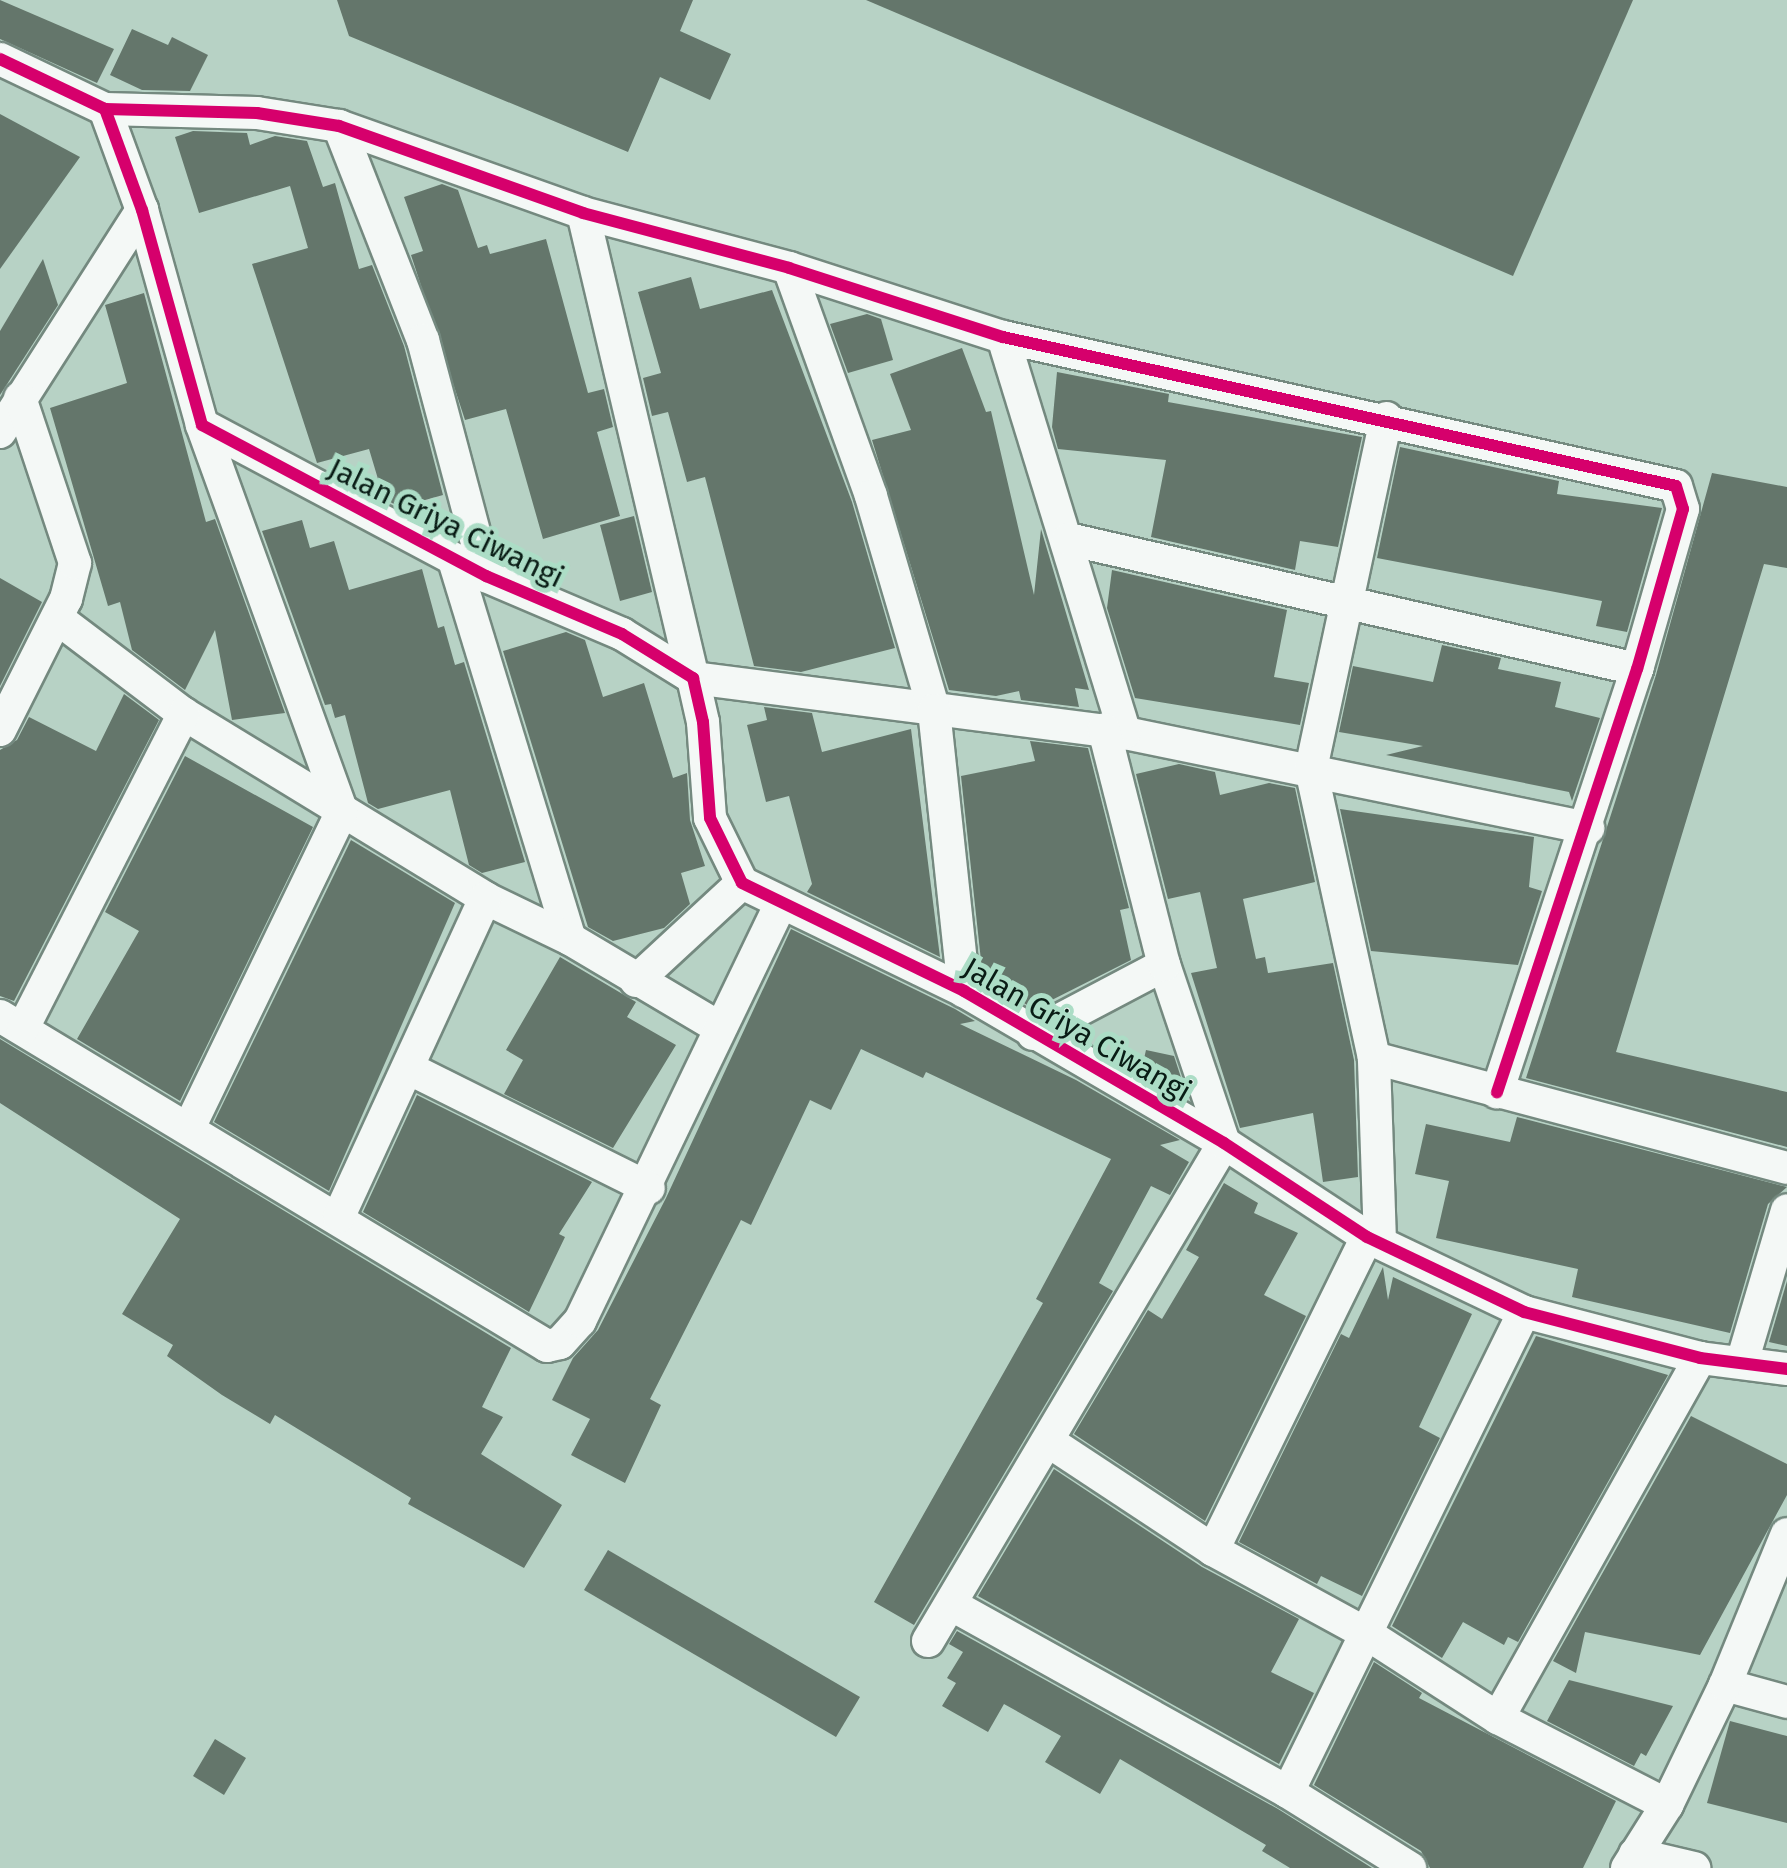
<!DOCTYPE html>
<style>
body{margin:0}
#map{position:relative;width:1787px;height:1868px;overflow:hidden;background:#b7d2c5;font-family:"Fira Sans",sans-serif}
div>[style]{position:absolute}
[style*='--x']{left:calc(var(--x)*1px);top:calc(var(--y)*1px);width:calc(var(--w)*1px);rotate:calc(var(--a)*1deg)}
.building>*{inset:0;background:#64766b}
.roads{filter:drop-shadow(2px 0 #74897f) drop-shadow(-2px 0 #74897f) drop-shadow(0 2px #74897f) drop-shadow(0 -2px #74897f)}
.street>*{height:32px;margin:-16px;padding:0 16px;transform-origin:16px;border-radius:16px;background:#f4f8f6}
.cycleway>*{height:12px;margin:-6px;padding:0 6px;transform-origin:6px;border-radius:6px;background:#d6006c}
span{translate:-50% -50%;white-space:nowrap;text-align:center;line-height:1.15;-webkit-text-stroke:10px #acddc6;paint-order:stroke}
.street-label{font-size:30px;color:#091c15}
</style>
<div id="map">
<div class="building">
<div style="clip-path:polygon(0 0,114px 49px,97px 83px,0 39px)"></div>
<div style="clip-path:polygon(337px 0,693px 0,680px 31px,731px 54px,710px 100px,660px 77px,628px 152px,349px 36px)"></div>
<div style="clip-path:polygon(866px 0,1633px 0,1513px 276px)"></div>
<div style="clip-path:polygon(132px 29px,168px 45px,172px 37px,208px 55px,190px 91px,142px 90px,110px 75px)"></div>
<div style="clip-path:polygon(0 114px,80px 157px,0 269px)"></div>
<div style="clip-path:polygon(193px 131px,247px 133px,250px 145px,275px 136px,307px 141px,323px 187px,335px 183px,359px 269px,372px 265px,404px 346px,443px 495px,400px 507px,384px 499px,369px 449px,317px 463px,252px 264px,308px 248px,290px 186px,199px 213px,175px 137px)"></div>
<div style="clip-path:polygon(442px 184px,458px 190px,478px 248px,487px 245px,490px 254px,546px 239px,588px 393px,604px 389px,613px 427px,597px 432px,620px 516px,543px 539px,506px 409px,465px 420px,411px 255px,423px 251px,404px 197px)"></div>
<div style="clip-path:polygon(43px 259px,58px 305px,0 395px,0 331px)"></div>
<div style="clip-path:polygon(691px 277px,700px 309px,772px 290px,852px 502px,895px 648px,801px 672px,754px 666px,705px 477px,687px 482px,668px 412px,652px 416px,643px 378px,661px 373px,638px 292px)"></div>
<div style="clip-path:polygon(144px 293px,206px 522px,215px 519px,285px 713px,232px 720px,215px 630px,185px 690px,132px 650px,120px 602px,108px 606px,50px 408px,127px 383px,105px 305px)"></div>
<div style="clip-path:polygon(867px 314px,881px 319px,893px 360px,848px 373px,830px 324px)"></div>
<div style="clip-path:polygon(962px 348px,986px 412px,991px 411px,1034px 595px,1041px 529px,1089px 690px,1075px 688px,1079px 707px,1021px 700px,1019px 691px,996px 696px,949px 690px,872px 440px,911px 430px,890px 374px)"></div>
<div style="clip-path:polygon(1057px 372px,1169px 394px,1168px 402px,1362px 437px,1338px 547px,1300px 541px,1295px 570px,1151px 537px,1166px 460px,1058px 449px,1052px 427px)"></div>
<div style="clip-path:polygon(1400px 447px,1559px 481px,1557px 494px,1662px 508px,1627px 632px,1596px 626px,1602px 601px,1377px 558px)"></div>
<div style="clip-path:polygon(1712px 473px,1787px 487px,1787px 568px,1764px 564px,1616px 1052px,1787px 1092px,1787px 1147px,1526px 1078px,1656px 675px)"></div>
<div style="clip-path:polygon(634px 516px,652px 592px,620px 601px,600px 525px)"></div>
<div style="clip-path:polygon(302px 520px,310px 548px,334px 541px,349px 590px,422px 569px,438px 628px,444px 626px,455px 665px,464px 662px,525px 862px,482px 873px,469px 865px,450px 790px,378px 809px,368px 803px,345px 715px,335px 718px,331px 704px,325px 705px,262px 531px)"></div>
<div style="clip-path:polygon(1112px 570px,1287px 610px,1274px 677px,1309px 683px,1300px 725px,1135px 698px,1107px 608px)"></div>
<div style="clip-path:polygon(0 578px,42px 602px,0 686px)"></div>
<div style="clip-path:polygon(566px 632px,585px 640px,603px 697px,644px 683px,673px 778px,687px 773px,690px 820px,705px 866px,681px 873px,690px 904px,664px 928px,613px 941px,588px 927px,503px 651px)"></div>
<div style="clip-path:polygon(1442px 645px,1501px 658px,1498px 669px,1561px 682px,1555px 707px,1600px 718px,1572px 801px,1569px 792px,1386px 755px,1423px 746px,1339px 732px,1353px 666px,1433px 682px)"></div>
<div style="clip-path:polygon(124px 694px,159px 720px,14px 1001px,0 996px,0 750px,17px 740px,29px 717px,96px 751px)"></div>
<div style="clip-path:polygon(764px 707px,812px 713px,822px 752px,911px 729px,940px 957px,807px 892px,812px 884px,789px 796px,766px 802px,747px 725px,767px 720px)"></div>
<div style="clip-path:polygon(1030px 741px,1088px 748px,1129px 908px,1120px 910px,1131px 960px,1034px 1009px,983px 979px,961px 776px,1035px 761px)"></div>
<div style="clip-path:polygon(185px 756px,313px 827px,180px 1101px,77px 1039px,139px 931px,105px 912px)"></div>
<div style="clip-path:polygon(1179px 764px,1215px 772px,1220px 795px,1269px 783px,1295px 788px,1315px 882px,1243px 899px,1256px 959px,1265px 957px,1268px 973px,1333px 963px,1354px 1060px,1358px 1177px,1323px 1182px,1313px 1113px,1240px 1128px,1191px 973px,1217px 968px,1200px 892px,1168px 899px,1136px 774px)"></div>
<div style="clip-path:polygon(1340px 809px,1534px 837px,1529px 887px,1542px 891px,1518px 965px,1371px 951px)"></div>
<div style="clip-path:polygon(351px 840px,455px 903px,329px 1191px,214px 1122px)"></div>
<div style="clip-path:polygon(791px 929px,955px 1009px,975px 1021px,960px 1024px,1076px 1080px,1180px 1140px,1160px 1145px,1189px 1162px,1170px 1195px,1151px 1186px,1099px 1283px,1113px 1291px,914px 1625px,874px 1602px,1043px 1303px,1036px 1299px,1111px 1159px,926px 1072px,923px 1078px,861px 1049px,831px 1110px,810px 1100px,751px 1225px,741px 1220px,650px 1399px,661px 1405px,625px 1483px,571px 1455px,590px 1419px,552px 1400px,573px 1358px,598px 1330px,666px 1198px)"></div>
<div style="clip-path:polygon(560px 957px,636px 1002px,627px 1017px,676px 1045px,613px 1148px,504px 1094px,523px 1060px,506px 1050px)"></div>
<div style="clip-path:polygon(0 1039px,511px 1348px,482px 1407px,503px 1417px,481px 1454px,562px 1505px,524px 1568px,408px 1504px,411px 1498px,275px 1415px,270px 1424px,222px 1395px,167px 1356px,173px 1345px,122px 1314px,180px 1219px,0 1103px)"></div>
<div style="clip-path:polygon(1146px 1050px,1174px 1056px,1188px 1099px,1141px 1072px)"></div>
<div style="clip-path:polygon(417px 1095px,592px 1182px,559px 1234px,565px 1237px,529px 1312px,363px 1212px)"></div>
<div style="clip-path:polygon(1517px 1117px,1787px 1187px,1768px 1204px,1730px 1333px,1572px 1297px,1578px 1269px,1436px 1238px,1449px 1181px,1415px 1174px,1426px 1124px,1510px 1142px)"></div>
<div style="clip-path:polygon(1224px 1183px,1258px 1203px,1254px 1213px,1298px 1233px,1264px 1295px,1306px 1316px,1205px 1521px,1074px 1434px,1148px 1310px,1162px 1319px,1199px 1257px,1186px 1250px)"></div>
<div style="clip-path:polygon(1383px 1267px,1388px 1300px,1393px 1277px,1472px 1314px,1419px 1427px,1440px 1438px,1362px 1596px,1321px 1576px,1317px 1584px,1239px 1542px,1341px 1334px,1349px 1338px)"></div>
<div style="clip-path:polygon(1787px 1281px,1787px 1346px,1769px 1342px)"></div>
<div style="clip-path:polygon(1536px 1336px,1668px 1375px,1518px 1642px,1508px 1637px,1504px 1645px,1463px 1622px,1442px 1658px,1392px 1626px)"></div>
<div style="clip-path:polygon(1691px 1416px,1787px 1464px,1787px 1495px,1700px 1655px,1585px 1632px,1576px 1673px,1553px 1661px)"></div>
<div style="clip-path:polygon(1054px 1469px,1202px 1567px,1299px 1619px,1271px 1672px,1314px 1693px,1279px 1764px,978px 1596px)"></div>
<div style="clip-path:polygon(608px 1550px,860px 1697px,836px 1737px,584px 1590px)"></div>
<div style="clip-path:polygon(957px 1631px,1278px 1809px,1372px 1868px,1290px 1868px,1262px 1851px,1266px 1845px,1120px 1759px,1100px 1794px,1045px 1762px,1061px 1736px,1004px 1704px,988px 1732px,942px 1706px,956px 1683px,947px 1678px,963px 1652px,949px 1644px)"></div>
<div style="clip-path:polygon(1374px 1662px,1422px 1693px,1419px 1698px,1616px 1801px,1583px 1868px,1430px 1868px,1421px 1851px,1314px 1785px)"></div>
<div style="clip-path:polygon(1569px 1680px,1673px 1706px,1646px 1756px,1641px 1753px,1634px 1766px,1547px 1721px)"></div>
<div style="clip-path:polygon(1730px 1721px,1787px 1736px,1787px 1823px,1707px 1803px)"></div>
<div style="clip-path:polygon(215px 1739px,246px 1758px,224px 1795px,193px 1776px)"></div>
</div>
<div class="roads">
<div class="street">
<div style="--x:0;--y:59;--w:116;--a:25.5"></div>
<div style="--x:105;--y:109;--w:108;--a:69.9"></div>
<div style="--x:142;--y:210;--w:223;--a:74.4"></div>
<div style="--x:202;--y:425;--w:322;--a:28"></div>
<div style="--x:486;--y:576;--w:148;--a:23.1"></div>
<div style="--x:622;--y:634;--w:84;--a:31.8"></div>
<div style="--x:693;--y:678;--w:45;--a:77.2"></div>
<div style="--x:703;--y:722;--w:96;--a:85.8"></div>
<div style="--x:710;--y:818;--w:72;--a:63.8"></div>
<div style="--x:742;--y:883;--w:247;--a:25.9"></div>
<div style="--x:964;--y:991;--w:301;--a:30.3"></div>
<div style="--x:1224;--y:1143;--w:171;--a:33.3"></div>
<div style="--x:1367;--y:1237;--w:174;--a:25.5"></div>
<div style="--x:1524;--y:1312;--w:182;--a:14.6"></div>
<div style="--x:1700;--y:1358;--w:88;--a:7.2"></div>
<div style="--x:105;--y:109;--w:152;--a:1.5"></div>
<div style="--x:257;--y:113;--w:83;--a:9"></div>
<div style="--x:339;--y:126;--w:259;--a:19.6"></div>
<div style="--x:583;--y:213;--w:213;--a:14.9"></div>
<div style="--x:789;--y:268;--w:225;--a:17.9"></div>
<div style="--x:1003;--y:337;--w:689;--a:12.48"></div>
<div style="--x:1676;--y:486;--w:24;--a:73"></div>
<div style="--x:1683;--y:509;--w:166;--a:106"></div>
<div style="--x:1637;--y:669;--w:446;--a:108.3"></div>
<div style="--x:339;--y:126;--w:230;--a:68.6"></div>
<div style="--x:423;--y:340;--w:244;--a:75.1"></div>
<div style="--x:583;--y:213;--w:478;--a:76.7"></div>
<div style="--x:693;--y:678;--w:435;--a:7.3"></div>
<div style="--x:1125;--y:733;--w:473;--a:11.6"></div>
<div style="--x:789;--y:268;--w:242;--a:70.2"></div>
<div style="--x:871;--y:496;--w:223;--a:73.6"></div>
<div style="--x:934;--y:710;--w:283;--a:83.9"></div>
<div style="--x:1003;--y:337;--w:414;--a:72.9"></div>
<div style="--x:0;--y:432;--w:264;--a:-57.4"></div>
<div style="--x:1068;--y:539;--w:584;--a:12.87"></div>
<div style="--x:454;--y:560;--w:396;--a:73"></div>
<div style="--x:57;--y:618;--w:159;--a:37.1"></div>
<div style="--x:184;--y:714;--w:353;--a:31.4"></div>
<div style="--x:485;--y:898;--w:94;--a:25.8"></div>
<div style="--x:570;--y:939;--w:172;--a:30.7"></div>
<div style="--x:0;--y:730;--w:147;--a:-63.3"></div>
<div style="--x:66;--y:599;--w:37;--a:-76"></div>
<div style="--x:75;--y:563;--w:174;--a:-108.4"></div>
<div style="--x:636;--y:981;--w:144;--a:-42.8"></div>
<div style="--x:0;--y:1016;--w:639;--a:31.1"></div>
<div style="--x:547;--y:1346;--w:13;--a:-13"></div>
<div style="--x:560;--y:1343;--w:30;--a:-48"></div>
<div style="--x:580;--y:1321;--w:461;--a:-64.3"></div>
<div style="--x:23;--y:1028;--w:353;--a:-62.9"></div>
<div style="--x:1033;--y:1034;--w:148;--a:-27.8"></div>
<div style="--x:1374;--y:1058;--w:427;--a:14.9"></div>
<div style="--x:408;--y:1068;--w:269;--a:26.5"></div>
<div style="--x:189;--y:1128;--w:351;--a:-64.2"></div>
<div style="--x:342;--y:812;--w:412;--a:-109.9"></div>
<div style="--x:339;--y:1216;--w:350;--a:-65.3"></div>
<div style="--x:1380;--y:1242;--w:184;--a:-91.9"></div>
<div style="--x:1374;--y:1058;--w:296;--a:-102.3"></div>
<div style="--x:1311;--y:769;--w:359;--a:-77.9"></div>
<div style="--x:1743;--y:1359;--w:155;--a:-73.5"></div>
<div style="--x:1048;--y:1441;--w:198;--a:33.4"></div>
<div style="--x:1213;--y:1550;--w:175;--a:28.6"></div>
<div style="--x:1367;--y:1634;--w:156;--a:32.7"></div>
<div style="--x:1498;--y:1718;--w:190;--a:27.2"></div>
<div style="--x:1213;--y:1550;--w:349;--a:-63.8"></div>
<div style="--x:952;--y:1605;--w:385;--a:29.1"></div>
<div style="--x:1288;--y:1792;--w:144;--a:31.9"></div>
<div style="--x:928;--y:1641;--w:579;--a:-59.27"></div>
<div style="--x:1224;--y:1143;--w:188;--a:-108.6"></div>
<div style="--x:1164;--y:965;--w:243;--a:-104.3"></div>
<div style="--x:1725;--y:1685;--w:64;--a:15.3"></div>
<div style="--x:1498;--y:1718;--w:413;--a:-60.7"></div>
<div style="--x:1288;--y:1792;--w:535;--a:-63.82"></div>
<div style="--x:1635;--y:1854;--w:61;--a:13.3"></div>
<div style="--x:1627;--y:1868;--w:75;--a:-57.6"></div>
<div style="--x:1667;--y:1805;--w:133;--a:-64.2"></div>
<div style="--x:1725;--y:1685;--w:163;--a:-67.7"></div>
</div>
</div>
<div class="cycleway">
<div style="--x:0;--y:59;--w:116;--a:25.5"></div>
<div style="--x:105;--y:109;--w:108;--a:69.9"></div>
<div style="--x:142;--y:210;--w:223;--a:74.4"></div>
<div style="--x:202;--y:425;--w:322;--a:28"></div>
<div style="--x:486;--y:576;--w:148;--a:23.1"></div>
<div style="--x:622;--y:634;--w:84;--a:31.8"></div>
<div style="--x:693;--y:678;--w:45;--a:77.2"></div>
<div style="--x:703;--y:722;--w:96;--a:85.8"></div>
<div style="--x:710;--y:818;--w:72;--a:63.8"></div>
<div style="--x:742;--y:883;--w:247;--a:25.9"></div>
<div style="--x:964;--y:991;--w:301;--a:30.3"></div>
<div style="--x:1224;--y:1143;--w:171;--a:33.3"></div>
<div style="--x:1367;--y:1237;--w:174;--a:25.5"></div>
<div style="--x:1524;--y:1312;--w:182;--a:14.6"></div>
<div style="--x:1700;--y:1358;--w:88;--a:7.2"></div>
<div style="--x:105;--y:109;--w:152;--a:1.5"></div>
<div style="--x:257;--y:113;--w:83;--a:9"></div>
<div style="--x:339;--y:126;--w:259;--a:19.6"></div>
<div style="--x:583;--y:213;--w:213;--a:14.9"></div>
<div style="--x:789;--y:268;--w:225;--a:17.9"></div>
<div style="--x:1003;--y:337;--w:689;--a:12.48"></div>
<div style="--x:1676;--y:486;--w:24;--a:73"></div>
<div style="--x:1683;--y:509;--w:166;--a:106"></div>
<div style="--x:1637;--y:669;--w:446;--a:108.3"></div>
</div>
<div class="street-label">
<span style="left:446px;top:523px;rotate:26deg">Jalan Griya Ciwangi</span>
<span style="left:1077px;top:1030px;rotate:30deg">Jalan Griya Ciwangi</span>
</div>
</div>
